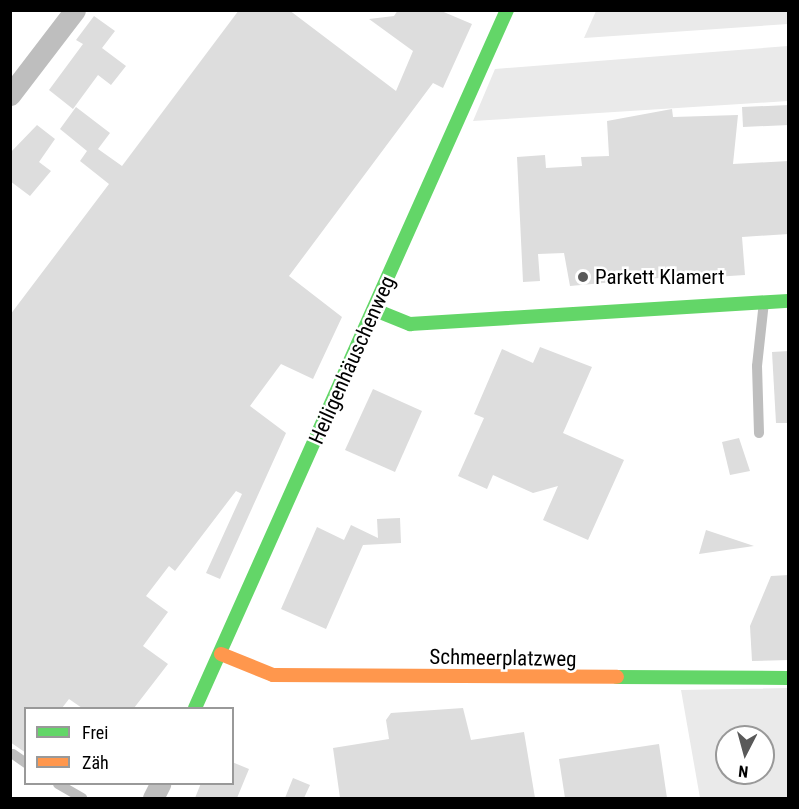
<!DOCTYPE html>
<meta charset="utf-8">
<style>
body{margin:0}
#map{position:relative;width:799px;height:809px;overflow:hidden;background:#fff;font-family:"Roboto Condensed",sans-serif}
div>[style]{position:absolute}
[style*='--x']{left:calc(var(--x)*1px);top:calc(var(--y)*1px);width:calc(var(--w)*1px);rotate:calc(var(--a)*1deg)}
.green>*{inset:0;background:#eaeaea}
.building>*{inset:0;background:#ddd}
.lane>*{height:10px;margin:-5px;padding:0 5px;transform-origin:5px;border-radius:5px;background:#bebebe}
.street>*{height:21px;margin:-10.5px;padding:0 10.5px;transform-origin:10.5px;border-radius:10.5px;background:#bebebe}
.fast>*{height:14px;margin:-7px;padding:0 7px;transform-origin:7px;border-radius:7px;background:#63d668}
.slow>*{height:14px;margin:-7px;padding:0 7px;transform-origin:7px;border-radius:7px;background:#ff974d}
.dots>*{width:16px;height:16px;translate:-50% -50%;box-sizing:border-box;border:3px solid #fff;border-radius:50%}
span{translate:-50% -50%;white-space:nowrap;text-align:center;line-height:1.15;-webkit-text-stroke:5px #fff;paint-order:stroke}
.poi-label{font-size:21px;color:#000}
.left{translate:0 -50%;text-align:left}
.street-label{font-size:21px;color:#000}
.frame{position:absolute;inset:0;border:12px solid #000;pointer-events:none}
.legend{position:absolute;left:24px;top:707px;width:210px;height:78px;box-sizing:border-box;background:#fff;border:2px solid #999;margin:0;padding:8px 10px;list-style:none;font-size:18px;color:#000}
.legend li{display:flex;align-items:center;gap:12px;height:30px}
.legend b{width:30px;border:2px solid #999}
.north{position:absolute;left:715px;top:725px;width:60px;height:60px;box-sizing:border-box;background:#fff;border:2px solid #999;border-radius:50%;rotate:186deg;font-size:16px;font-weight:700;line-height:24px;text-align:center;color:#000}
.north::after{content:'';display:block;margin:auto;width:21px;height:27px;background:#595959;clip-path:polygon(50% 0,100% 100%,50% 72%,0 100%)}
</style>
<div id="map">
<div class="green">
<div style="clip-path:polygon(596px 11px,788px 11px,788px 24px,584px 38px)"></div>
<div style="clip-path:polygon(788px 46px,788px 101px,473px 121px,495px 69px)"></div>
<div style="clip-path:polygon(evenodd,788px 688px,788px 798px,700px 798px,681px 690px,788px 688px,727px 737px,763px 737px,763px 773px,727px 773px,727px 737px)"></div>
</div>
<div class="building">
<div style="clip-path:polygon(239px 10px,289px 10px,396px 91px,413px 51px,369px 19px,394px 16px,398px 10px,439px 10px,472px 24px,443px 88px,433px 83px,289px 276px,342px 317px,313px 379px,281px 364px,250px 406px,286px 433px,220px 579px,206px 573px,242px 494px,236px 491px,175px 571px,169px 566px,146px 596px,168px 612px,143px 646px,168px 664px,134px 708px,82px 708px,69px 699px,62px 708px,26px 708px,26px 753px,10px 742px,10px 315px,109px 184px,80px 161px,87px 151px,60px 129px,76px 107px,110px 133px,98px 149px,122px 166px)"></div>
<div style="clip-path:polygon(94px 16px,115px 31px,102px 48px,126px 66px,111px 85px,98px 75px,73px 109px,49px 90px,83px 44px,76px 40px)"></div>
<div style="clip-path:polygon(789px 105px,789px 125px,743px 127px,742px 107px)"></div>
<div style="clip-path:polygon(672px 109px,673px 117px,738px 115px,733px 164px,789px 161px,789px 234px,742px 237px,745px 275px,714px 277px,714px 273px,570px 286px,564px 253px,538px 254px,540px 281px,523px 282px,517px 157px,545px 155px,546px 168px,582px 166px,581px 157px,609px 156px,607px 121px)"></div>
<div style="clip-path:polygon(37px 125px,55px 139px,39px 162px,51px 171px,30px 196px,10px 181px,10px 153px)"></div>
<div style="clip-path:polygon(540px 347px,592px 367px,563px 433px,624px 460px,588px 540px,543px 520px,558px 486px,533px 493px,493px 475px,487px 489px,458px 476px,484px 418px,474px 414px,502px 349px,533px 363px)"></div>
<div style="clip-path:polygon(789px 351px,789px 423px,776px 423px,772px 352px)"></div>
<div style="clip-path:polygon(373px 389px,422px 411px,395px 472px,345px 450px)"></div>
<div style="clip-path:polygon(739px 438px,750px 471px,730px 475px,722px 442px)"></div>
<div style="clip-path:polygon(400px 518px,401px 543px,363px 545px,326px 629px,281px 609px,317px 527px,344px 540px,351px 525px,378px 538px,377px 519px)"></div>
<div style="clip-path:polygon(706px 530px,754px 546px,699px 554px)"></div>
<div style="clip-path:polygon(789px 575px,789px 660px,752px 661px,750px 626px,771px 576px)"></div>
<div style="clip-path:polygon(463px 708px,471px 740px,524px 732px,535px 798px,340px 798px,333px 748px,389px 739px,386px 720px,391px 713px)"></div>
<div style="clip-path:polygon(659px 744px,667px 798px,565px 798px,559px 759px)"></div>
<div style="clip-path:polygon(232px 762px,249px 769px,237px 798px,195px 798px,201px 783px,232px 783px)"></div>
<div style="clip-path:polygon(293px 778px,310px 785px,304px 798px,285px 798px)"></div>
</div>
<div class="lane">
<div style="--x:759;--y:433;--w:67;--a:-91.7"></div>
<div style="--x:757;--y:366;--w:64;--a:-83.8"></div>
<div style="--x:13;--y:754;--w:16;--a:35"></div>
<div style="--x:58;--y:784;--w:28;--a:30"></div>
</div>
<div class="street">
<div style="--x:10;--y:95;--w:107;--a:-52.6"></div>
<div style="--x:153;--y:798;--w:16;--a:-63"></div>
</div>
<div class="fast">
<div style="--x:375;--y:310;--w:38;--a:22"></div>
<div style="--x:410;--y:324;--w:379;--a:-3.5"></div>
<div style="--x:617;--y:677;--w:171;--a:0.3"></div>
<div style="--x:195;--y:708;--w:765;--a:-65.92"></div>
</div>
<div class="slow">
<div style="--x:221;--y:654;--w:56;--a:22"></div>
<div style="--x:273;--y:675;--w:344;--a:0.3"></div>
</div>
<div class="dots">
<div style="left:583px;top:277px;background:#595959"></div>
</div>
<div class="poi-label">
<span class="left" style="left:595px;top:277px">Parkett Klamert</span>
</div>
<div class="street-label">
<span style="left:352px;top:360px;rotate:-66deg">Heiligenhäuschenweg</span>
<span style="left:503px;top:658px;rotate:1deg">Schmeerplatzweg</span>
</div>
<div class="frame"></div>
<ul class="legend">
<li><b style="height:8px;background:#63d668"></b>Frei</li>
<li><b style="height:8px;background:#ff974d"></b>Zäh</li>
</ul>
<div class="north">N</div>
</div>
